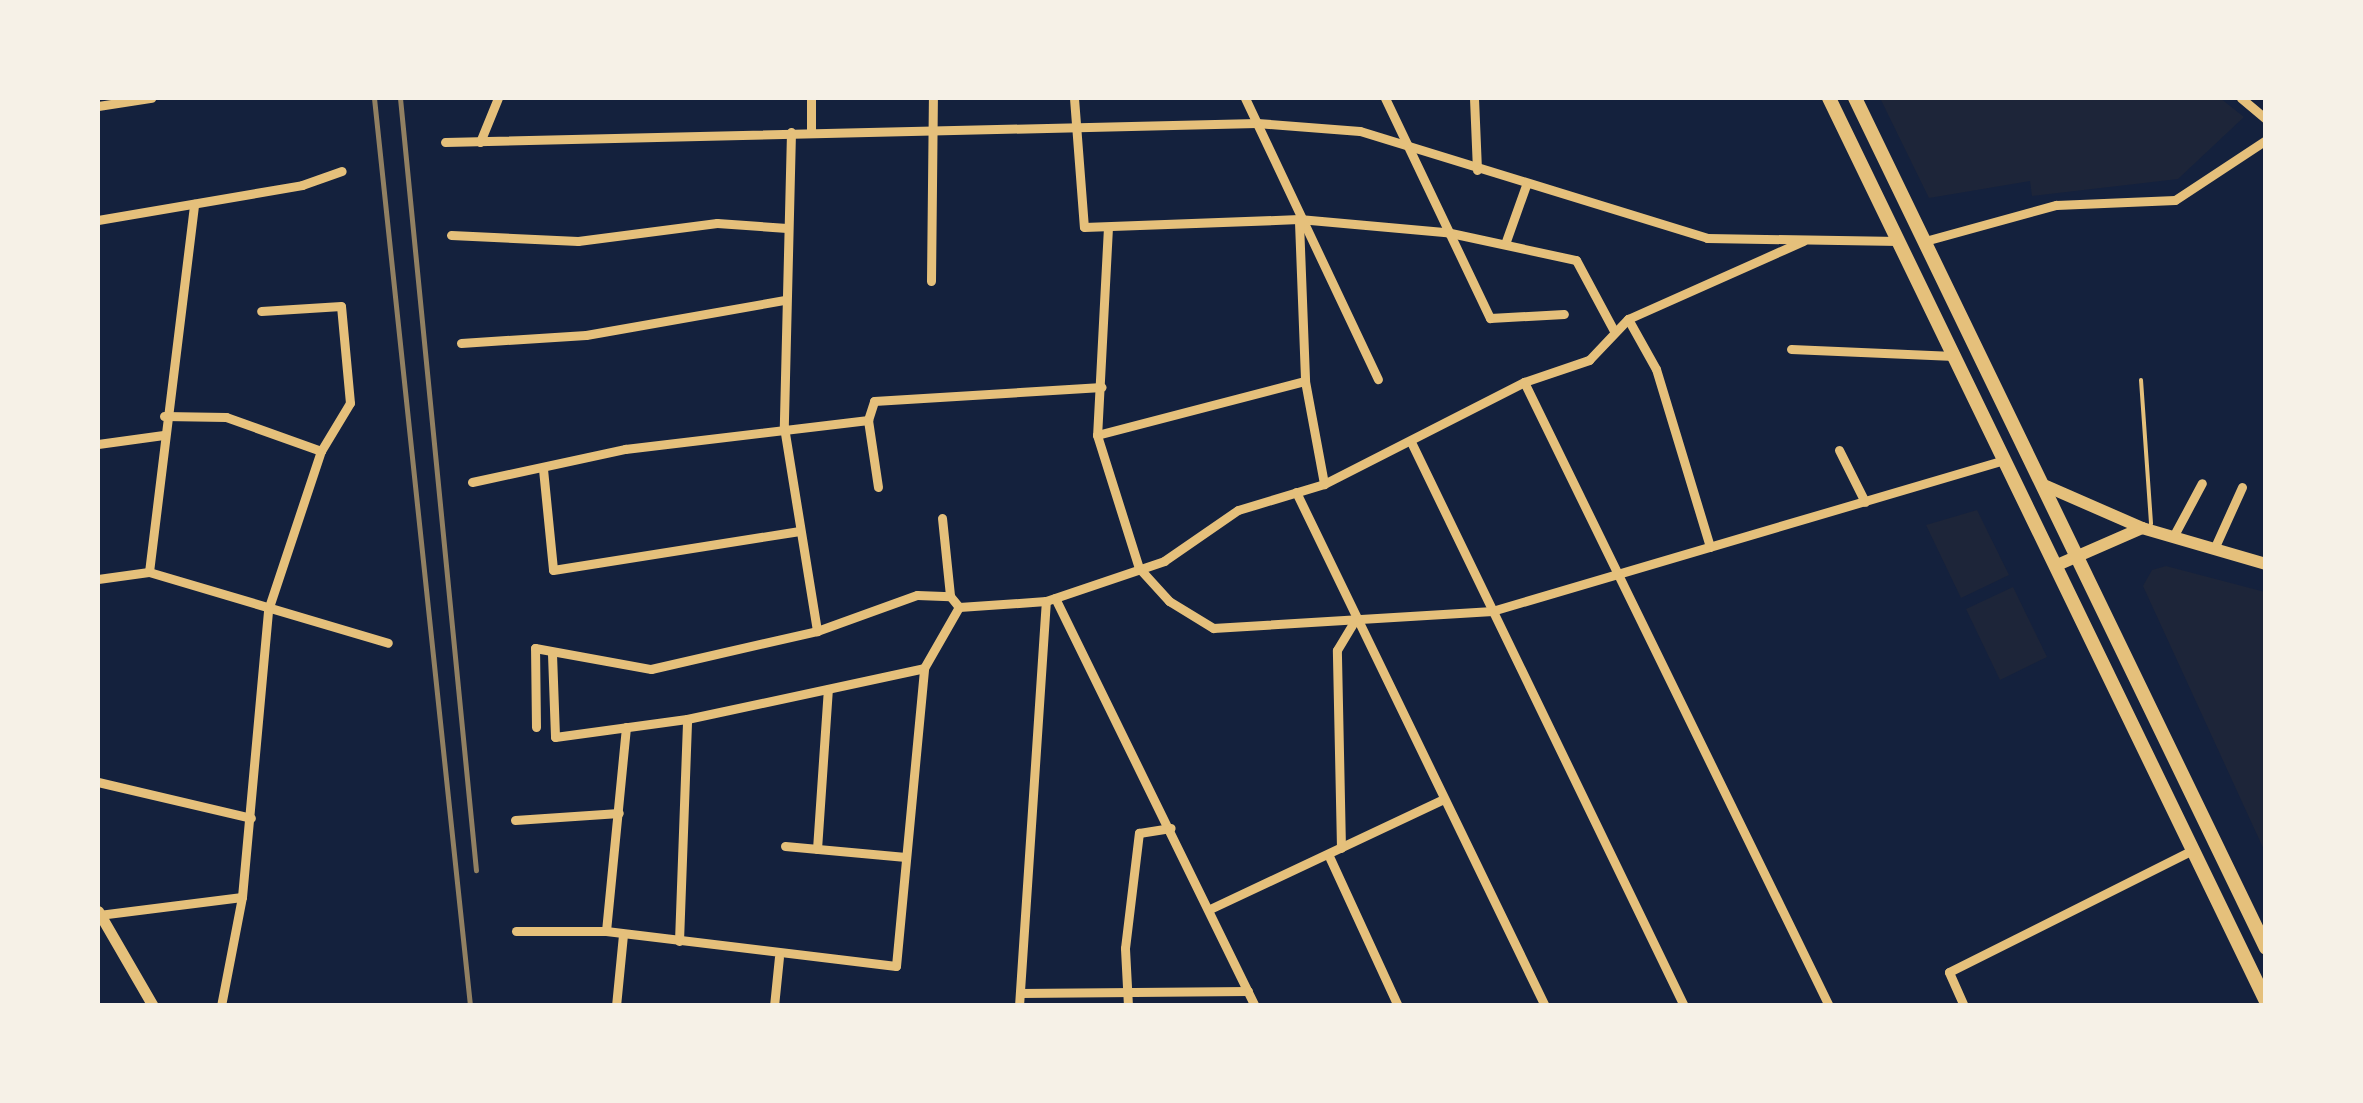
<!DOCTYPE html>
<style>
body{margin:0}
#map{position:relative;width:2363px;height:1103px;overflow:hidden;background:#14213d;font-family:"Titillium Web",sans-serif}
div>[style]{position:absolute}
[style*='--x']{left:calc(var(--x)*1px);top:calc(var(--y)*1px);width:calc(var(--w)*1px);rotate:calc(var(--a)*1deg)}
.green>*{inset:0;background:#1d2539}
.service>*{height:4px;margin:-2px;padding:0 2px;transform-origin:2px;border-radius:2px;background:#e5c07b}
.minor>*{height:9px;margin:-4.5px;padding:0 4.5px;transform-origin:4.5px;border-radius:4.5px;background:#e5c07b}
.tertiary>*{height:11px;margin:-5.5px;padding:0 5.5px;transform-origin:5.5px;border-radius:5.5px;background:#e5c07b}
.secondary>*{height:12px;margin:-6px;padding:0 6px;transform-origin:6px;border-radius:6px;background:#e5c07b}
.primary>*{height:14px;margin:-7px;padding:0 7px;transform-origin:7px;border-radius:7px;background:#e5c07b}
.rail>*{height:5px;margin:-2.5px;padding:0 2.5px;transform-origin:2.5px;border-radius:2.5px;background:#918062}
span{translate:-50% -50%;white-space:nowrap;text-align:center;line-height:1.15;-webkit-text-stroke:9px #f6f1e7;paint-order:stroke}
.frame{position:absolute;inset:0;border:100px solid #f6f1e7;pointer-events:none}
</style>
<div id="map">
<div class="green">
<div style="clip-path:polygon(1880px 98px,2220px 98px,2244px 117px,2178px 179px,2032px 196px,2030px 181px,1929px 198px)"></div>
<div style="clip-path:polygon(1977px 510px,2009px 575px,1961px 598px,1926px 525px)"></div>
<div style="clip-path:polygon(2166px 566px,2265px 592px,2265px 852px,2143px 586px,2152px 570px)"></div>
<div style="clip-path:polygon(2013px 587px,2047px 657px,2000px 680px,1966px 609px)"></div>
</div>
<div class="service">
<div style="--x:2141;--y:380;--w:144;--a:86"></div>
</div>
<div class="minor">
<div style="--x:811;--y:98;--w:33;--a:90"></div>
<div style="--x:1074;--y:98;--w:129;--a:85.6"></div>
<div style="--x:1084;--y:227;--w:215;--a:-2.1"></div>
<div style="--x:1299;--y:219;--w:148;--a:5.1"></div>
<div style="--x:1446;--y:232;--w:133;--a:12.2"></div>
<div style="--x:1576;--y:260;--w:81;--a:61.8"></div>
<div style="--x:1245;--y:98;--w:311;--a:64.7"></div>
<div style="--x:1385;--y:98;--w:244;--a:64.5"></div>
<div style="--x:1490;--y:318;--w:74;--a:-3.1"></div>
<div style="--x:1474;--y:98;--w:72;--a:87.6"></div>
<div style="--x:2241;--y:98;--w:33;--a:40"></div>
<div style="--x:98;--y:106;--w:54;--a:-8.6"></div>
<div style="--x:791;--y:132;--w:295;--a:91.4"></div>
<div style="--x:784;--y:427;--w:207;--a:80.8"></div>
<div style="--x:445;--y:142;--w:812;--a:-1.34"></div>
<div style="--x:1257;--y:123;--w:103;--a:4.4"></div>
<div style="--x:1360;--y:131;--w:363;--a:17.1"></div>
<div style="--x:1707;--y:238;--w:192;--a:0.9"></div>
<div style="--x:480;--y:142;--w:48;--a:-67.8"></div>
<div style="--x:98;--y:220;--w:207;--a:-9.7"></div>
<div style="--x:302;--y:185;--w:42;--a:-19.3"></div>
<div style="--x:1299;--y:222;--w:159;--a:87.8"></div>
<div style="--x:1305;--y:381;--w:105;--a:79.5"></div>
<div style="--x:1108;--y:227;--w:208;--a:93"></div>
<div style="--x:1097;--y:435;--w:139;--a:72.5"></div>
<div style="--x:1139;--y:568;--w:45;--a:47.7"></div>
<div style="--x:1169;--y:601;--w:52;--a:31.5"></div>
<div style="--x:1213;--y:628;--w:280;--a:-3.5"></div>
<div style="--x:1492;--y:611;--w:534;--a:-16.43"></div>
<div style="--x:451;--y:235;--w:127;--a:2.7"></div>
<div style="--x:578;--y:241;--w:140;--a:-7.4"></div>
<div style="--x:717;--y:223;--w:70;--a:4.1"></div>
<div style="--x:1925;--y:241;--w:136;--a:-15.4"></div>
<div style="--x:2056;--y:205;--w:119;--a:-2.4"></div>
<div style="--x:2175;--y:200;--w:109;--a:-33.4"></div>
<div style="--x:1505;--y:244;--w:63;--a:-70.4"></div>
<div style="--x:931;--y:281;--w:183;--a:-89.4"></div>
<div style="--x:1628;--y:319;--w:57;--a:60.8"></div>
<div style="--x:1656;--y:369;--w:186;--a:73.1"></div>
<div style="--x:461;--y:343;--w:125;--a:-3.7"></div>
<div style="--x:586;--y:335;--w:202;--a:-10"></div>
<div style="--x:1791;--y:349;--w:163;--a:2.5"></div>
<div style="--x:1524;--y:382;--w:695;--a:63.95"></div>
<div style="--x:164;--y:416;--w:62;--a:0.9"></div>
<div style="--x:226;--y:417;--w:101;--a:19.7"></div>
<div style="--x:1097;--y:435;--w:215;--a:-14.6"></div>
<div style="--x:98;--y:444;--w:66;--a:-7.9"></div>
<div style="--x:1412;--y:444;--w:624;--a:64.17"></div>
<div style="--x:1839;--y:450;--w:58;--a:63.4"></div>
<div style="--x:543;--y:469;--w:101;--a:84.3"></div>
<div style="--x:553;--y:570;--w:248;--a:-9"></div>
<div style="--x:472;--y:482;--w:157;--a:-12.2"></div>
<div style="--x:625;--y:449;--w:245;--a:-6.8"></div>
<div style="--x:878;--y:487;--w:68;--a:-98.5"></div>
<div style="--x:868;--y:420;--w:20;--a:-72"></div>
<div style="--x:874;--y:401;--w:228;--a:-3.5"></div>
<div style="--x:1296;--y:492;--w:571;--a:64.15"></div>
<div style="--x:942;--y:518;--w:78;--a:84.1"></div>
<div style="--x:2173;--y:537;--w:61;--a:-61.8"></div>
<div style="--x:2214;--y:549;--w:68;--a:-65.7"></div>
<div style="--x:149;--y:572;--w:249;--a:16.5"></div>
<div style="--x:98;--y:579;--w:51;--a:-7.8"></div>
<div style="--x:149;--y:572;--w:371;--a:-83"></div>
<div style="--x:1055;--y:598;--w:454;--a:63.9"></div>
<div style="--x:552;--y:654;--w:83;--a:87.9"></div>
<div style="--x:555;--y:737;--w:133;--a:-7.8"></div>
<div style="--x:687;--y:719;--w:242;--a:-12.1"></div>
<div style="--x:536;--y:727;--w:79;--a:-90.7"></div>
<div style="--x:535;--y:648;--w:118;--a:10.3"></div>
<div style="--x:651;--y:669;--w:170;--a:-12.9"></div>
<div style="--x:817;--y:631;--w:106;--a:-19.8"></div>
<div style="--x:917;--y:595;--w:33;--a:2"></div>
<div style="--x:950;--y:596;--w:14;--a:51"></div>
<div style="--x:959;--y:607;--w:87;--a:-3.9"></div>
<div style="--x:1046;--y:601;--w:125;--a:-18.7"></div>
<div style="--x:1164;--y:561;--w:90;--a:-34.6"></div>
<div style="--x:1238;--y:510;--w:90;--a:-16.8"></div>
<div style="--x:1324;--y:484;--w:225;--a:-27"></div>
<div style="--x:1524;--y:382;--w:69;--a:-18.7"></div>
<div style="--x:1589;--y:360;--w:57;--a:-46.4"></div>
<div style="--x:1628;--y:319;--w:192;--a:-24"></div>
<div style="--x:98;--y:782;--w:157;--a:13.2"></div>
<div style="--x:515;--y:820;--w:104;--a:-3.9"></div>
<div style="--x:785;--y:846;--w:121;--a:5.2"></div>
<div style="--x:1341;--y:848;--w:198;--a:-91.2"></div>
<div style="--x:1337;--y:650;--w:35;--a:-59"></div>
<div style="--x:817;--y:849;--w:160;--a:-86.1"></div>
<div style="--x:1328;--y:854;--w:167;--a:65.3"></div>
<div style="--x:1212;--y:908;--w:254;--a:-25.2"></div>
<div style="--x:99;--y:915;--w:144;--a:-7.2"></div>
<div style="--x:516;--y:931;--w:90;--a:0"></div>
<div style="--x:606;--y:931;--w:292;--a:6.9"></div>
<div style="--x:896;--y:966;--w:299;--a:-84.6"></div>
<div style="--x:924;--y:668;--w:70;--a:-60.2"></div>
<div style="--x:606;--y:931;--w:205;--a:-84.4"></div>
<div style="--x:679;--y:941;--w:222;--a:-87.9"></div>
<div style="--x:1020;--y:993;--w:228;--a:-0.5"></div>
<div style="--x:221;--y:1006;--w:111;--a:-79.1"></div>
<div style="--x:242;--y:897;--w:288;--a:-84.8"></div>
<div style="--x:268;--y:610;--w:168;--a:-71.6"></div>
<div style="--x:321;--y:451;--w:56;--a:-58.9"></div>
<div style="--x:350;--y:403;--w:97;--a:-95.3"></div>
<div style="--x:341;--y:306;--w:80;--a:176.4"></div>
<div style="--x:616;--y:1006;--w:72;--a:-84.4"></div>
<div style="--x:774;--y:1006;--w:49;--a:-84.2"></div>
<div style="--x:1019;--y:1006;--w:406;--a:-86.2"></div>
<div style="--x:1128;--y:1006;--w:58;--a:-93"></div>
<div style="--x:1125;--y:948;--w:116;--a:-83.1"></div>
<div style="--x:1139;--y:833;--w:32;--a:-9"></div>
<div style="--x:1964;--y:1006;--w:37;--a:-114"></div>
<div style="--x:1949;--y:972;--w:273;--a:-26.6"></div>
</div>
<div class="tertiary">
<div style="--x:98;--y:911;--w:110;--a:59.9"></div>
</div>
<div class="secondary">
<div style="--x:2046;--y:486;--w:105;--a:23.6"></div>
<div style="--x:2142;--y:528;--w:129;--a:16.2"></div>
<div style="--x:2055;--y:566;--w:95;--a:-23.6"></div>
</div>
<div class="primary">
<div style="--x:1829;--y:98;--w:1003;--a:64.18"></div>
<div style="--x:1855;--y:98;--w:944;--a:64.19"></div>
</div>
<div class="rail">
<div style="--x:374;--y:98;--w:913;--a:83.96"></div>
<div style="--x:400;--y:98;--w:776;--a:84.38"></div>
</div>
<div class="frame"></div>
</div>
